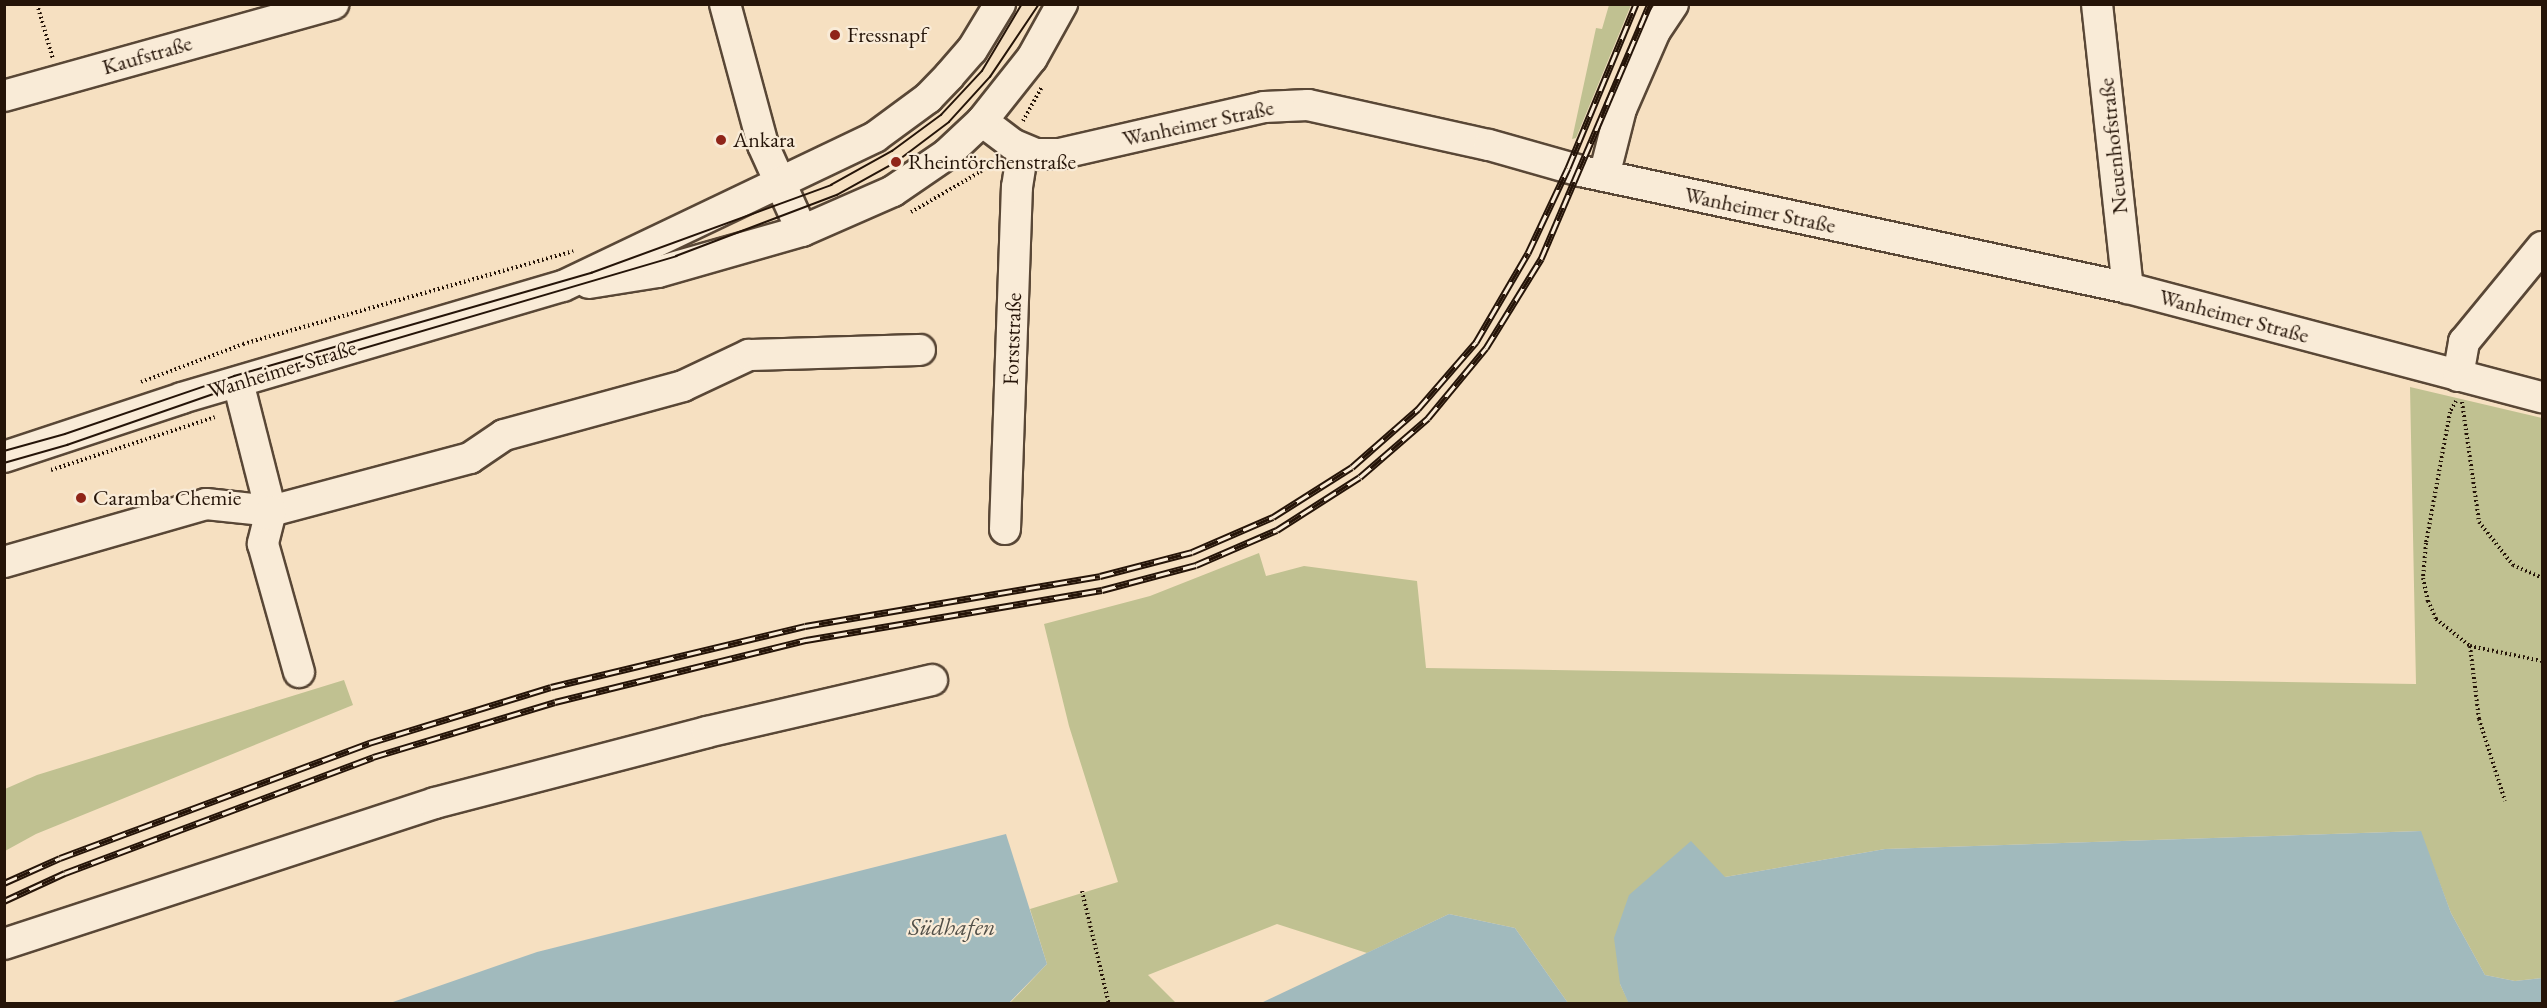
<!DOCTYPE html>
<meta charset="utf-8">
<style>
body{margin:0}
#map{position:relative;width:2547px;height:1008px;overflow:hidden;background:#f6e0c1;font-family:"EB Garamond",serif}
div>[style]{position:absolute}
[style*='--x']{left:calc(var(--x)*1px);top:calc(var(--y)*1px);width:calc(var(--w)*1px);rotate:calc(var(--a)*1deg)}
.green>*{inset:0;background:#c0c191}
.water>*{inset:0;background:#a1babd}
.path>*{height:4px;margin-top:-2px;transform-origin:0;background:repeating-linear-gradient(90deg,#251408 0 1.5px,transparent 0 4.5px)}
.roads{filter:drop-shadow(2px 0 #594736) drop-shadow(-2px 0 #594736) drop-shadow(0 2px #594736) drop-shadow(0 -2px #594736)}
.minor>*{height:30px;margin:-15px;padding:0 15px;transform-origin:15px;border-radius:15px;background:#f9ebd7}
.tram>*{height:1.5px;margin:-0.75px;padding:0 0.75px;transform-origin:0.75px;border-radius:0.75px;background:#251408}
.rail>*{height:7px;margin-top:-3.5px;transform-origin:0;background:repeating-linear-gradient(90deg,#f9ebd7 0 14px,#251408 0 28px);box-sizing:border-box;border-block:2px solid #251408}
.dots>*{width:16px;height:16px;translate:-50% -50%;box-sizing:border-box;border:3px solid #f9ebd7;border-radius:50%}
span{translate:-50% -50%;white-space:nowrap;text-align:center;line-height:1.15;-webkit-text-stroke:4.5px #f9ebd7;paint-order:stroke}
.poi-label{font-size:22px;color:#251408}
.left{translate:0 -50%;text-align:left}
.street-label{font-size:22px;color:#251408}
.water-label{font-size:24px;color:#504e47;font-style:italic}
.frame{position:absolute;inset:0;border:6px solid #251408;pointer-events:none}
</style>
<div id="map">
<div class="green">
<div style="clip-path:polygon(1609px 5px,1631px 5px,1576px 138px,1572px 139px,1596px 28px,1602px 29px)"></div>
<div style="clip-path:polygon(2410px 387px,2542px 418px,2542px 978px,2515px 981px,2485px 975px,2451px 913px,2420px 831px,1885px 849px,1725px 877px,1620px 984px,1629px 1003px,1568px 1003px,1515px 928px,1449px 914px,1367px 953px,1277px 924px,1148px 975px,1176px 1003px,1009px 1004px,1047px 964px,1030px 909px,1118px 882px,1069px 726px,1044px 624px,1150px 596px,1259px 553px,1266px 576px,1304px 566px,1417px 581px,1426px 668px,2416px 684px)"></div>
<div style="clip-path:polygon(344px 680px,353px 705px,36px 834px,5px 851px,5px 789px,37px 775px)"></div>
</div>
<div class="water">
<div style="clip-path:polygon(2421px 831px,2451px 913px,2485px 975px,2515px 981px,2542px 978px,2542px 1003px,1629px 1004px,1620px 984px,1614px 938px,1629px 895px,1691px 841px,1725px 877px,1885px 849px)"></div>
<div style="clip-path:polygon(1006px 834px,1047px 964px,1009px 1003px,390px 1003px,537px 952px)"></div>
<div style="clip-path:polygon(1449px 914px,1515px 928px,1568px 1003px,1261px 1003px)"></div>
</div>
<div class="path">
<div style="--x:37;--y:4;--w:57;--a:73.8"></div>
<div style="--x:1023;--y:121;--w:38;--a:-61"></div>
<div style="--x:911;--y:212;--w:80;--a:-30.1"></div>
<div style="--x:980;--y:172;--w:18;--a:-43"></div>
<div style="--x:141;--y:382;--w:109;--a:-20.4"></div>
<div style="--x:243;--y:344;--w:343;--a:-15.7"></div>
<div style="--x:2456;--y:401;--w:13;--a:119"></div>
<div style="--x:2450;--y:412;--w:133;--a:100.4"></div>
<div style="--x:2426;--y:543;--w:35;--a:95"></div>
<div style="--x:2423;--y:578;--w:24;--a:78"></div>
<div style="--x:2428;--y:601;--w:20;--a:66"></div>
<div style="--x:2436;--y:619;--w:43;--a:38.5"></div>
<div style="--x:2470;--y:646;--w:74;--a:11.8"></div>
<div style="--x:2462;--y:402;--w:121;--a:81.9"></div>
<div style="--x:2479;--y:522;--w:55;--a:51.7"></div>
<div style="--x:2513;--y:565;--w:32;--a:24"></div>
<div style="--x:51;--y:470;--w:172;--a:-17.9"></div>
<div style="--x:2470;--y:646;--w:74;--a:83"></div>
<div style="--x:2479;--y:719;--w:86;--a:72.4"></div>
<div style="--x:1082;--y:891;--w:116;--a:76.6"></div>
</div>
<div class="roads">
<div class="minor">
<div style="--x:725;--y:4;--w:146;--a:74.9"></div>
<div style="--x:763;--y:145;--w:94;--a:65.6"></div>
<div style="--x:2097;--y:4;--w:286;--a:83.8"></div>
<div style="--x:4;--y:96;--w:342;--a:-15.6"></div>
<div style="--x:982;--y:121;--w:38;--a:37"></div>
<div style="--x:1012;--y:144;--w:26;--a:23"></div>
<div style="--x:1036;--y:154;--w:23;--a:0"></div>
<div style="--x:1059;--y:154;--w:210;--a:-12.9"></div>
<div style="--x:1264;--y:107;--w:44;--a:-2.6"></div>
<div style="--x:1308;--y:105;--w:185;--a:12.5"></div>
<div style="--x:1489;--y:145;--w:96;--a:15.8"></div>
<div style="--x:1581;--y:171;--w:559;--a:12.07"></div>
<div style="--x:2128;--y:288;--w:428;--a:14.8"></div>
<div style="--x:1604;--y:176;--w:69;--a:-75.8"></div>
<div style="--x:1621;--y:109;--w:85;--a:-66.4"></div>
<div style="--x:1655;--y:31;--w:32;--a:-56"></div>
<div style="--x:589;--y:283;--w:70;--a:-9.1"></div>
<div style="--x:658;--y:272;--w:150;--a:-15.9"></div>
<div style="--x:802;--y:231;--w:99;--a:-23.7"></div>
<div style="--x:893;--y:191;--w:65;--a:-34.4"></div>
<div style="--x:947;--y:154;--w:48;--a:-43.3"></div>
<div style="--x:982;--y:121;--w:80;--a:-51.6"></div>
<div style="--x:1032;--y:58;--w:62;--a:-60.9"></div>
<div style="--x:2458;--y:376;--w:35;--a:-80"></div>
<div style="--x:2464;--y:342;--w:123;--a:-50.6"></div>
<div style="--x:238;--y:382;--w:133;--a:75.7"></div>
<div style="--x:271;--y:511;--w:206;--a:-14.9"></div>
<div style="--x:470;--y:458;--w:41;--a:-34.1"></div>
<div style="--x:504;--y:435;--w:186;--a:-15.3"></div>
<div style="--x:683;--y:386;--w:73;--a:-25.2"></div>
<div style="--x:749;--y:355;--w:171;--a:-1.7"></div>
<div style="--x:4;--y:457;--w:188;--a:-18.3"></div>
<div style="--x:182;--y:398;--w:397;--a:-16.4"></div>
<div style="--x:563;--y:286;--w:346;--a:-25.5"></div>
<div style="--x:875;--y:137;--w:66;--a:-36.3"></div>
<div style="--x:928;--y:98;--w:30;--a:-46"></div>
<div style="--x:949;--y:76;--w:35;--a:-49"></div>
<div style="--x:972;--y:50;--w:54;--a:-58.7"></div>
<div style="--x:1005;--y:529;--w:342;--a:-88"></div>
<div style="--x:1017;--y:187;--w:38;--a:-81"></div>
<div style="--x:4;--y:562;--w:210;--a:-16"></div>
<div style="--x:206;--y:504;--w:65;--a:6.1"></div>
<div style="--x:271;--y:511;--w:34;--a:104"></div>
<div style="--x:263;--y:544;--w:133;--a:74.3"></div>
<div style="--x:4;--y:944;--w:453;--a:-18.1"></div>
<div style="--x:435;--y:803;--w:281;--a:-14.6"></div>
<div style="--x:707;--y:732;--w:231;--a:-13"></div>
</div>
</div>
<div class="tram">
<div style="--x:4;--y:451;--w:63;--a:-15.6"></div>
<div style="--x:65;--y:434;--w:179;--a:-18.9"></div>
<div style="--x:234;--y:376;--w:372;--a:-16.1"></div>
<div style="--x:591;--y:273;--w:256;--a:-20.1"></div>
<div style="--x:831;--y:185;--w:70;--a:-29.1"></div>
<div style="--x:892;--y:151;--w:61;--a:-36.3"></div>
<div style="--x:941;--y:115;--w:60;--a:-47"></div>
<div style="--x:982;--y:71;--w:78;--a:-59.2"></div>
<div style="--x:4;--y:463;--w:66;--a:-15.9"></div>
<div style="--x:67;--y:445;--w:182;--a:-19.2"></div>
<div style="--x:239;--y:385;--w:456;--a:-16.4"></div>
<div style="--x:676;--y:256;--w:172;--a:-20.8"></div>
<div style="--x:837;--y:195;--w:68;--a:-29.2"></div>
<div style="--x:896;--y:162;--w:66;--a:-37"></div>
<div style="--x:949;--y:122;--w:61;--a:-47.7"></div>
<div style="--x:990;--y:77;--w:88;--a:-56.1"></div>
</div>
<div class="rail">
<div style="--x:4;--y:883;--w:61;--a:-24.1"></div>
<div style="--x:60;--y:858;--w:330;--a:-20.4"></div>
<div style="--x:369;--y:743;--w:190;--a:-17.1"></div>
<div style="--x:551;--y:687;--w:261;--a:-13.5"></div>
<div style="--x:805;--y:626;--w:299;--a:-9.6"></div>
<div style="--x:1100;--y:576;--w:95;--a:-14.6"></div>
<div style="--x:1192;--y:552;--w:88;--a:-23.4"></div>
<div style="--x:1273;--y:517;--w:93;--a:-32.3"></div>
<div style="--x:1352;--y:467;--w:88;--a:-41.3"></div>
<div style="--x:1418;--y:409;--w:89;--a:-49.1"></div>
<div style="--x:1476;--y:342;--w:103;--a:-59.7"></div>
<div style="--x:1528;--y:253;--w:94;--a:-64.8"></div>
<div style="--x:1568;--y:168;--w:178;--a:-67.5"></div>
<div style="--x:4;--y:901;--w:67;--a:-24.7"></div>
<div style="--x:65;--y:873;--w:329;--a:-20.6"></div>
<div style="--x:373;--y:757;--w:190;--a:-16.8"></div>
<div style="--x:555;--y:702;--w:259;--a:-13.9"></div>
<div style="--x:806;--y:640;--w:300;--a:-9.6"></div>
<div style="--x:1102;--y:590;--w:97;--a:-14.9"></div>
<div style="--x:1196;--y:565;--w:88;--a:-23.4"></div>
<div style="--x:1277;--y:530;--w:98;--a:-32.6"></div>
<div style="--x:1360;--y:477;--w:90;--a:-40.9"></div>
<div style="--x:1428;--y:418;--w:91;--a:-50.4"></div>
<div style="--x:1486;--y:348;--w:105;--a:-58.3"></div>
<div style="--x:1541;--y:259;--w:277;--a:-66.9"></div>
</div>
<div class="dots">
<div style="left:835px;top:35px;background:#8f2418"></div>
<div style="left:721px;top:140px;background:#8f2418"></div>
<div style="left:896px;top:162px;background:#8f2418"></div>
<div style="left:81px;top:498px;background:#8f2418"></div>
</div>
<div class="poi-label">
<span class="left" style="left:847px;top:35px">Fressnapf</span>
<span class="left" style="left:733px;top:140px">Ankara</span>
<span class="left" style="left:908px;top:162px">Rheintörchenstraße</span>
<span class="left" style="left:93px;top:498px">Caramba Chemie</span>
</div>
<div class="street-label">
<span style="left:147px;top:55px;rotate:-16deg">Kaufstraße</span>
<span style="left:1198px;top:123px;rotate:-12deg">Wanheimer Straße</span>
<span style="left:2113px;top:146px;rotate:-96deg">Neuenhofstraße</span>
<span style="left:1760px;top:210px;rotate:12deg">Wanheimer Straße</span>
<span style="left:2234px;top:316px;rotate:15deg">Wanheimer Straße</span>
<span style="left:1012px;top:339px;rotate:-88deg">Forststraße</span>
<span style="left:282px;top:369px;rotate:-17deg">Wanheimer Straße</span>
</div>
<div class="water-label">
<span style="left:952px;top:927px">Südhafen</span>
</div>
<div class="frame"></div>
</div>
